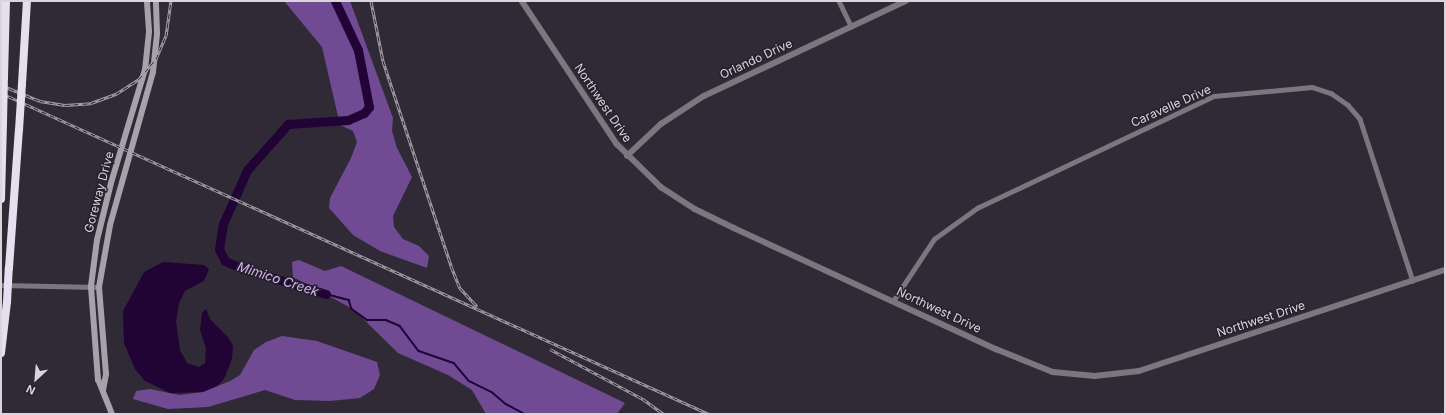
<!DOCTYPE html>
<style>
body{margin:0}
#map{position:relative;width:1446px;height:415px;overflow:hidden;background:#302a36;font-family:Inter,sans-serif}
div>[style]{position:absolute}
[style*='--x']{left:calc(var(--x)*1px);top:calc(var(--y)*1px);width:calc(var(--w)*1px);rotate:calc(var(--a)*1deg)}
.forest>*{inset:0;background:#704b93}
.water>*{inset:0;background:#210336}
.stream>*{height:1.5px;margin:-0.75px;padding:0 0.75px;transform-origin:0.75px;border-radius:0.75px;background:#210336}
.river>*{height:9px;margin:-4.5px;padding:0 4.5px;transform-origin:4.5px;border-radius:4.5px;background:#210336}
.minor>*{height:4.5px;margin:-2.25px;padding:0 2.25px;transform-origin:2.25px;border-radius:2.25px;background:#7a777e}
.tertiary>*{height:5.5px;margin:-2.75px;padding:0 2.75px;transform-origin:2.75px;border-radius:2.75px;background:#7a777e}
.secondary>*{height:6px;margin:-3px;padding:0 3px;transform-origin:3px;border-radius:3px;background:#a6a1ab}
.motorway>*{height:8px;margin:-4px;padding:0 4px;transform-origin:4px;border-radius:4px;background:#e6dfef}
.rail>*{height:3px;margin-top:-1.5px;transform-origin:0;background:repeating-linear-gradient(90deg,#26212c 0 4.5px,#a5a1aa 0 9px);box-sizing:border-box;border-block:1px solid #a5a1aa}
.motorway-bridge>*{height:8px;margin:-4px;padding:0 4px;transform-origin:4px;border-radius:4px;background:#e6dfef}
span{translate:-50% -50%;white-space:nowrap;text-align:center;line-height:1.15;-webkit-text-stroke:3px #26212c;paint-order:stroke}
.street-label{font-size:12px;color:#d9d5dd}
.water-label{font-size:13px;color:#d3b6f2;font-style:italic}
.frame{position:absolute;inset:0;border:2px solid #d9d5dd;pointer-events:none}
.north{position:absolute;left:16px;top:359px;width:40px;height:40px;-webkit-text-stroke:3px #26212c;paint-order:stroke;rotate:206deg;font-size:11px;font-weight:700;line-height:16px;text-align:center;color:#d9d5dd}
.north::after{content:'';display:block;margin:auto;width:14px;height:18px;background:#d9d5dd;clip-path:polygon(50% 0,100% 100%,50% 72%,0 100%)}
</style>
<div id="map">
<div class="forest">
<div style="clip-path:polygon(284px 1px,350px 1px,393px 118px,392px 131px,397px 148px,412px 177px,393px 216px,394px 227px,403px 239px,419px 246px,429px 256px,427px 268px,380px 251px,353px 235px,329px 208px,330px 198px,351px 158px,357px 142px,353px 131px,340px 125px,322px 47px)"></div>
<div style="clip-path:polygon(299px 260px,325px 271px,341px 266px,625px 403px,617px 414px,486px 414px,472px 390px,448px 375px,398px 353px,353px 309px,293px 277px,292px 262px)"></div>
<div style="clip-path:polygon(282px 336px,317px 341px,377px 362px,380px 375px,374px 389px,360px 398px,330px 401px,295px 400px,265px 390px,208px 407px,168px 409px,133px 399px,136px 391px,150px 389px,179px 395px,203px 392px,230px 381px,240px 375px,254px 350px,266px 342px)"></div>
</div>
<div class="water">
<div style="clip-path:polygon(163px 262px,204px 265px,209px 269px,204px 281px,185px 291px,179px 303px,176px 321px,180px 350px,187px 363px,199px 367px,205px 363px,206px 348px,200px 330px,202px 313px,206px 309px,210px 319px,228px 337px,233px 346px,232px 359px,224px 379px,217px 386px,203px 392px,170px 393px,145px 381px,135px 369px,124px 343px,123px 311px,144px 272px)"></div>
</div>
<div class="stream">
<div style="--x:326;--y:294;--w:24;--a:15"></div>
<div style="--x:349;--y:300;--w:9;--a:72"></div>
<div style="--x:352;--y:309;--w:19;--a:36"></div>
<div style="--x:367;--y:320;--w:19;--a:0"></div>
<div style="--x:386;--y:320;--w:15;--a:23"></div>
<div style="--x:400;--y:326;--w:31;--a:53"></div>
<div style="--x:419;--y:351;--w:37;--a:19"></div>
<div style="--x:454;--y:363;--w:23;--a:50"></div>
<div style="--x:469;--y:381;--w:25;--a:26"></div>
<div style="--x:492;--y:392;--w:18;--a:41"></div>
<div style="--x:506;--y:404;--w:21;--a:28"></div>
</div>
<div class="river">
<div style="--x:326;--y:294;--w:86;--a:-163"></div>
<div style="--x:244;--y:269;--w:21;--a:-157"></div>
<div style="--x:225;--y:261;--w:13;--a:-117"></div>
<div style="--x:219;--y:249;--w:25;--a:-81"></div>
<div style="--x:223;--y:224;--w:59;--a:-66"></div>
<div style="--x:247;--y:170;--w:62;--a:-48.3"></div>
<div style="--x:288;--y:124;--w:60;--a:-3.8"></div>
<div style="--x:348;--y:120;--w:17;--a:-24"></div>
<div style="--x:364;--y:113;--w:8;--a:-50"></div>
<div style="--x:369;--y:107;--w:58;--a:-100.9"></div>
<div style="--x:358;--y:50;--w:54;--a:-115.1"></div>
</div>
<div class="minor">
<div style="--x:839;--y:1;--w:28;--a:64"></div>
<div style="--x:1;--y:285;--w:98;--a:1.2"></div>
<div style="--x:893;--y:301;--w:74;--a:-56.5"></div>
<div style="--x:934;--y:239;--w:53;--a:-35.8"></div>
<div style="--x:977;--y:208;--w:262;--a:-25.3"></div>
<div style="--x:1214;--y:96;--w:98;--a:-5.2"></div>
<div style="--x:1312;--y:87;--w:20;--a:18"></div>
<div style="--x:1331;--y:93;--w:21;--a:35"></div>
<div style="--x:1348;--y:105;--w:18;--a:49"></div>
<div style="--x:1360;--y:119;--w:170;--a:71.9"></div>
</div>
<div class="tertiary">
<div style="--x:522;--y:1;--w:172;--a:56.4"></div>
<div style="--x:617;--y:144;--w:62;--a:44.3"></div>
<div style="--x:661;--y:187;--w:40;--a:32.9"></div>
<div style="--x:695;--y:209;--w:43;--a:26"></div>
<div style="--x:734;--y:228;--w:289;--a:24.8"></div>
<div style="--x:996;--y:349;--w:61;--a:22"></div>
<div style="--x:1053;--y:372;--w:42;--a:5.4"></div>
<div style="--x:1095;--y:376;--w:44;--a:-6.5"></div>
<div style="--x:1139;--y:371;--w:322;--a:-18.3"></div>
<div style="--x:627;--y:156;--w:47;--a:-43.3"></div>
<div style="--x:661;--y:124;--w:51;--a:-33.1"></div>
<div style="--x:704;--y:96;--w:223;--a:-25.2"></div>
</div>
<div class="secondary">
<div style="--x:103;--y:390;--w:16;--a:-79"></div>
<div style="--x:106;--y:374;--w:87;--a:-94.6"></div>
<div style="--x:99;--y:287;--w:63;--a:-79.9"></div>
<div style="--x:110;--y:225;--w:159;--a:-74.3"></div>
<div style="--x:153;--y:72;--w:39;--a:-84"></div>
<div style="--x:157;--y:33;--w:32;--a:-92"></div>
<div style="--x:112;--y:414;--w:37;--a:-112"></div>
<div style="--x:98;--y:380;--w:94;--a:-94.3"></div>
<div style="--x:91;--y:286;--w:46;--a:-82.6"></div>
<div style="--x:97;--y:240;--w:59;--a:-76.2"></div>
<div style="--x:111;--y:183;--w:118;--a:-73.3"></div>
<div style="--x:145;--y:70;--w:39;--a:-84"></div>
<div style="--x:149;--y:31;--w:30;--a:-94"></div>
</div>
<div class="motorway">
<div style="--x:4;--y:77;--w:76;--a:-88.5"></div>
<div style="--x:22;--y:84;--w:83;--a:-86.6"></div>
<div style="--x:1;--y:199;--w:76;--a:-88.5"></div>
<div style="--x:9;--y:268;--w:138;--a:-85.9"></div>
<div style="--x:1;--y:353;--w:51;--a:-83.3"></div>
</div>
<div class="rail">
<div style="--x:371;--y:1;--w:61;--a:78.7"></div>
<div style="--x:383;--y:61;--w:216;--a:71.6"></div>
<div style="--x:451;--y:266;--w:24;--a:68"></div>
<div style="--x:460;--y:288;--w:25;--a:47"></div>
<div style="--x:1;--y:85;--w:42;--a:22.3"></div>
<div style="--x:40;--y:101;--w:25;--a:9"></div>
<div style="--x:65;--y:105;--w:26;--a:-4"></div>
<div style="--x:91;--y:103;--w:27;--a:-20"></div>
<div style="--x:116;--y:94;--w:27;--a:-33"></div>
<div style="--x:139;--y:79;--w:26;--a:-50"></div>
<div style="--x:156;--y:59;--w:25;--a:-67"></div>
<div style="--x:166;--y:36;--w:35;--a:-82"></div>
<div style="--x:1;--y:93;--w:777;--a:24.39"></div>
<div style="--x:550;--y:349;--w:106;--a:28.3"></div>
<div style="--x:643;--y:399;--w:26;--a:36"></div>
</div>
<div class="motorway-bridge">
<div style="--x:3;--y:123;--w:46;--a:-88.8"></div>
<div style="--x:19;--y:130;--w:46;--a:-86.3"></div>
<div style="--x:7;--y:302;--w:34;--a:-87"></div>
</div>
<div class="street-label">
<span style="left:756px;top:59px;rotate:-25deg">Orlando Drive</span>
<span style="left:603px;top:103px;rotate:56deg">Northwest Drive</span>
<span style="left:1171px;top:106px;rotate:-24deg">Caravelle Drive</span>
<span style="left:99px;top:192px;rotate:-75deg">Goreway Drive</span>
<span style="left:939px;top:310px;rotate:25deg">Northwest Drive</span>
<span style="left:1261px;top:319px;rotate:-18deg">Northwest Drive</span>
</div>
<div class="water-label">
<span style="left:278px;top:279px;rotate:18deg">Mimico Creek</span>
</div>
<div class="frame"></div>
<div class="north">N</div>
</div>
